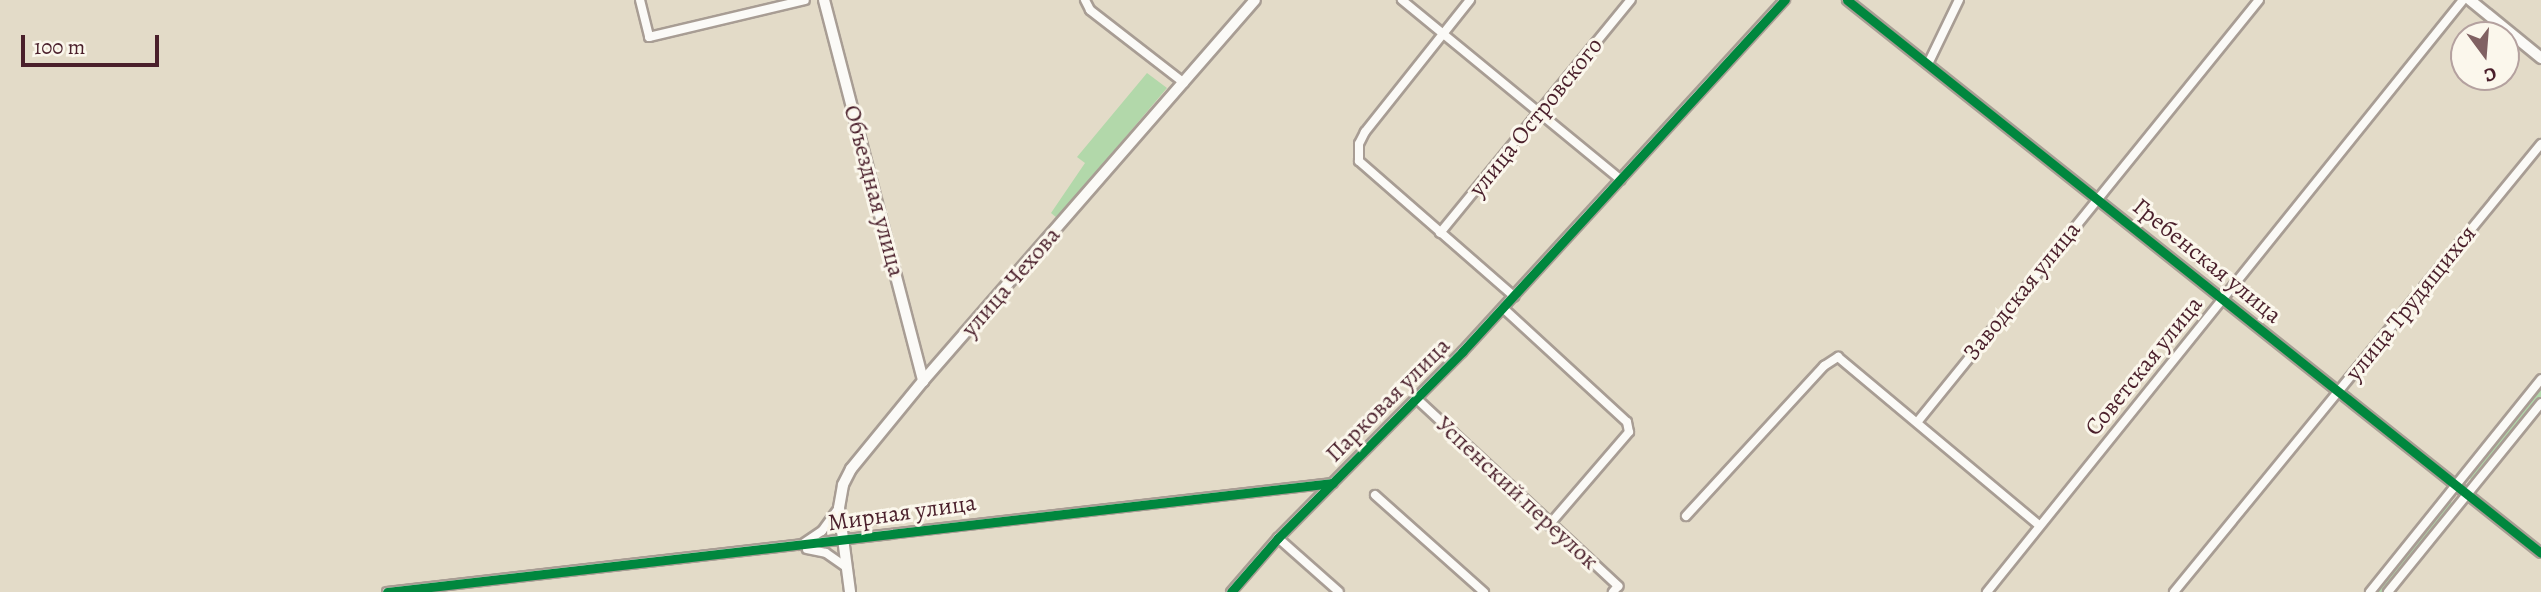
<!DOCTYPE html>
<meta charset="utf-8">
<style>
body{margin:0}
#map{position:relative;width:2541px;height:592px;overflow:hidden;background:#e3dbc8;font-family:Alegreya,serif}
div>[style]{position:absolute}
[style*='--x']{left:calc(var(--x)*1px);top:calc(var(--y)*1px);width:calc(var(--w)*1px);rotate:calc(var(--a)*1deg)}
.green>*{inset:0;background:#b2d8aa}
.roads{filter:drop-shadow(2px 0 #a89d94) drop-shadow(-2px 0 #a89d94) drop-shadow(0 2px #a89d94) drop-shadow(0 -2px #a89d94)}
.minor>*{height:8px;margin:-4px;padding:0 4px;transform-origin:4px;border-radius:4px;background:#fbfaf7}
.tertiary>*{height:10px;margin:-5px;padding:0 5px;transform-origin:5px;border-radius:5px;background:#fbfaf7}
.secondary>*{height:10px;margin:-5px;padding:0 5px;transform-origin:5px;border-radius:5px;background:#fbfaf7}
.cycleway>*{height:9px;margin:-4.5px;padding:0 4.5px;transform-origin:4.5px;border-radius:4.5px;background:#00873e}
span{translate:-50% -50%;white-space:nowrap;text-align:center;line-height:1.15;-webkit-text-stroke:6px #fbf7ec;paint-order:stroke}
.street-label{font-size:24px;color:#4a1f2b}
.north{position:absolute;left:2450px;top:21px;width:70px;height:70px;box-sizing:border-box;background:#fbf7ec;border:2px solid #b4a19f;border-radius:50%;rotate:164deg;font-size:19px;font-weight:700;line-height:28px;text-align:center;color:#4a1f2b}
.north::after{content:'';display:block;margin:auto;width:24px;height:32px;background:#806162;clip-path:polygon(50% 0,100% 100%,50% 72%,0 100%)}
.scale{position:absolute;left:21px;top:35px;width:138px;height:32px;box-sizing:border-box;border:4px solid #4a1f2b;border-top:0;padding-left:9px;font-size:21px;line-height:24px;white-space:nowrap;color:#4a1f2b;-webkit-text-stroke:5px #fbf7ec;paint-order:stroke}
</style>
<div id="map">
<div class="green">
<div style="clip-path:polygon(1147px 73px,1167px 88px,1057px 218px,1051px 213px,1085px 163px,1077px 157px)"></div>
<div style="clip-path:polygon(2541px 384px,2541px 397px,2473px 481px,2467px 476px)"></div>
<div style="clip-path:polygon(2448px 500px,2455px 505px,2384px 592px,2373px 592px)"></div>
</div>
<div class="roads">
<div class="minor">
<div style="--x:640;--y:0;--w:38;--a:76"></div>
<div style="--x:649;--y:37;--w:160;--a:-13.3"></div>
<div style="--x:1085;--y:0;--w:11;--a:63"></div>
<div style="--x:1090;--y:10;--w:119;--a:37.8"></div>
<div style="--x:1402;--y:0;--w:283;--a:39.4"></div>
<div style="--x:1470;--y:0;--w:169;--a:128.5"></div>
<div style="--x:1365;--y:132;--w:13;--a:117"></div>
<div style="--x:1359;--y:144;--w:17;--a:90"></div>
<div style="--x:1359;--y:161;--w:206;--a:41.1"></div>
<div style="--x:1847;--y:0;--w:887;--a:38.55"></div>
<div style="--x:1928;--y:64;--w:71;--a:-64.2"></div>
<div style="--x:1440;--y:233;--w:301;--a:-50.7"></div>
<div style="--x:1503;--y:308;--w:168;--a:42.6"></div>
<div style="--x:1627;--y:422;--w:10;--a:79"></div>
<div style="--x:1629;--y:432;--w:123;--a:130.7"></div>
<div style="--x:1417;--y:399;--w:275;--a:42.9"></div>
<div style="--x:1618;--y:586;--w:8;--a:130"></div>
<div style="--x:1919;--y:420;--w:540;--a:-51.01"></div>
<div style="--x:1375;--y:495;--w:146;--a:41.7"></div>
<div style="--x:1686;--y:516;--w:204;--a:-47.4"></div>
<div style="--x:1824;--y:366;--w:17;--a:-33"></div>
<div style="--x:1838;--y:357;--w:262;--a:39.9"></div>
<div style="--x:1278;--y:538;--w:81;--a:41.5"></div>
<div style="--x:801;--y:545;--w:25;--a:-34"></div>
<div style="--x:822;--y:531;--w:29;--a:-54"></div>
<div style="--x:807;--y:549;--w:19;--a:12"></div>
<div style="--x:826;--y:553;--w:24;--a:35"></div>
<div style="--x:387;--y:592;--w:952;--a:-6.57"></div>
<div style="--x:1231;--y:592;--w:72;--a:-49"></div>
<div style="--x:1278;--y:538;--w:262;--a:-45.3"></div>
<div style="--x:1462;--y:352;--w:478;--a:-47.5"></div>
<div style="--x:1987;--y:592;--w:760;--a:-51.2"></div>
<div style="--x:2174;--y:592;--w:579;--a:-50.68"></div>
<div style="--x:2370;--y:592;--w:273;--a:-51.2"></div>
<div style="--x:2388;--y:592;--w:243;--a:-51"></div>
</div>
<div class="tertiary">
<div style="--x:2470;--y:0;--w:92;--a:39.2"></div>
<div style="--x:923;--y:381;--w:505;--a:-48.93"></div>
</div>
<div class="secondary">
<div style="--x:824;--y:0;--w:394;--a:75.4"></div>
<div style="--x:923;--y:381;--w:114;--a:129.3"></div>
<div style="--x:851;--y:469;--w:18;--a:117"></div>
<div style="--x:843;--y:485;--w:23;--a:100"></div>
<div style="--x:839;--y:508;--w:85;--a:82.5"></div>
</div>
</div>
<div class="cycleway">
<div style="--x:1847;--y:0;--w:887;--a:38.55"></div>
<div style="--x:387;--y:592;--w:952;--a:-6.57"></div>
<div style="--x:1231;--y:592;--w:72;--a:-49"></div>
<div style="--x:1278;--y:538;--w:262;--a:-45.3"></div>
<div style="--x:1462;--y:352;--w:478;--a:-47.5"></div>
</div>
<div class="street-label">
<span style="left:1536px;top:117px;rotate:-51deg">улица Островского</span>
<span style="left:874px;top:191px;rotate:75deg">Объездная улица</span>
<span style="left:2207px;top:261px;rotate:39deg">Гребенская улица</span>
<span style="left:1011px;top:282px;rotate:-49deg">улица Чехова</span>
<span style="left:2022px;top:291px;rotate:-51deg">Заводская улица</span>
<span style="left:2411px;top:303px;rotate:-51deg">улица Трудящихся</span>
<span style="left:2144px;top:366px;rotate:-51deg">Советская улица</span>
<span style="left:1388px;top:400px;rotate:-45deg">Парковая улица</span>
<span style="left:1517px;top:493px;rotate:43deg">Успенский переулок</span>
<span style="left:902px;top:513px;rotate:-8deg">Мирная улица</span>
</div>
<div class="north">С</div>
<div class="scale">100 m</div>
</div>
